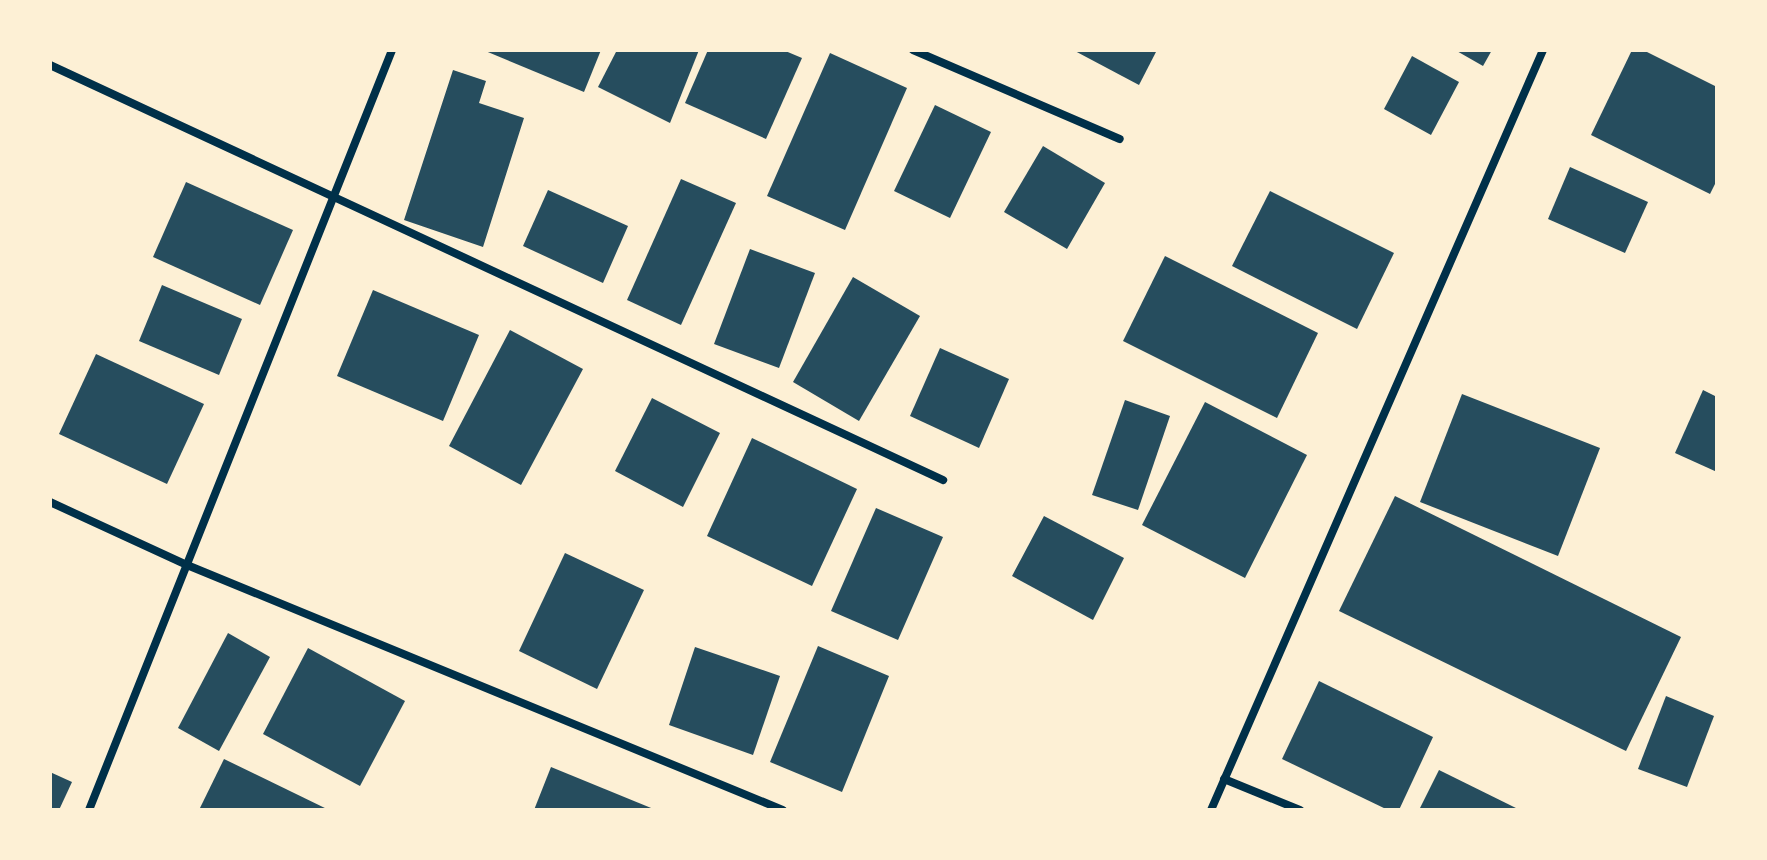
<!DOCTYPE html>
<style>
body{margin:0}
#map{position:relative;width:1767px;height:860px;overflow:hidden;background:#fdf0d5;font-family:"Times New Roman",serif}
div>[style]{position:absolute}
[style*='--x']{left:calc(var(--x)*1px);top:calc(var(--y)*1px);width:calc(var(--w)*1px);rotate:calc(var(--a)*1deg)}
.building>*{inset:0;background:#264d5e}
.minor>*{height:8px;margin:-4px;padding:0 4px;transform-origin:4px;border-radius:4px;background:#003049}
span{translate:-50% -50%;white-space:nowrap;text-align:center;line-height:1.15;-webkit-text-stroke:6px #fdf0d5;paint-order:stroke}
.frame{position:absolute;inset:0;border:52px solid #fdf0d5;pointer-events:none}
</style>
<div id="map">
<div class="building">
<div style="clip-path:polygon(483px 50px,601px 50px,584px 92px)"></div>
<div style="clip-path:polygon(617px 50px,699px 50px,670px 123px,598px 87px)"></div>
<div style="clip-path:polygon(708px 50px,783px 50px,802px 58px,766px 139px,685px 103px)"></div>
<div style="clip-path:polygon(1073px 50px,1157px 50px,1139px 85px)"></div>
<div style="clip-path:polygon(1455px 50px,1492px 50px,1483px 66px)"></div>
<div style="clip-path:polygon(1632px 50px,1643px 50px,1717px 87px,1717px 180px,1710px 194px,1591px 135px)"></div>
<div style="clip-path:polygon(830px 53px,907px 88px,845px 230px,767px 196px)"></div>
<div style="clip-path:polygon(1412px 56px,1459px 82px,1431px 135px,1384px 109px)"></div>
<div style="clip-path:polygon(453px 70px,486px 81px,479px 103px,524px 118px,483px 247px,404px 220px)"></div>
<div style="clip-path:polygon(935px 105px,991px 132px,950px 218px,894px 191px)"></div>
<div style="clip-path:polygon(1043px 146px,1105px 183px,1067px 249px,1004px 212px)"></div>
<div style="clip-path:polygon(1570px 167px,1648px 202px,1625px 253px,1548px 219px)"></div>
<div style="clip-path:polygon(681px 179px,736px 203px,681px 325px,627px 300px)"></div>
<div style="clip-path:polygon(186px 182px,293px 230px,260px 305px,153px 257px)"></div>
<div style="clip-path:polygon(548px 190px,628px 226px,603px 283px,523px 246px)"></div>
<div style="clip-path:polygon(1270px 191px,1394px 253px,1357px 329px,1232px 266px)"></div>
<div style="clip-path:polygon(750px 249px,815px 273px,779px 368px,714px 344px)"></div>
<div style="clip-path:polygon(1165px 256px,1318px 333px,1277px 418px,1123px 341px)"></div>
<div style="clip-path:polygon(853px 277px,920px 316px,859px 421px,793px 382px)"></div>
<div style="clip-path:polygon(162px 285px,242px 319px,219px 375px,139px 341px)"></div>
<div style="clip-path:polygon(373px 290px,479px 335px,443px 421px,337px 376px)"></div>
<div style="clip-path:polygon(510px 330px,583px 369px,521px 485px,449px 446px)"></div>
<div style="clip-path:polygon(940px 348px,1009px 379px,979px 448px,910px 416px)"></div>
<div style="clip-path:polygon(96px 354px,204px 404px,167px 484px,59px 434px)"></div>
<div style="clip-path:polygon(1703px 390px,1717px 397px,1717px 472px,1675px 453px)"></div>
<div style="clip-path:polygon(1462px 394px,1600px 448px,1558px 556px,1420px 502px)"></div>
<div style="clip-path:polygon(652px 398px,720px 433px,683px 507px,615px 471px)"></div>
<div style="clip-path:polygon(1125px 400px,1170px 416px,1138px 510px,1092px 495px)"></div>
<div style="clip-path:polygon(1205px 402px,1307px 455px,1245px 578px,1142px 525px)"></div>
<div style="clip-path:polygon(752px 438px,857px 489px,812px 586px,707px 536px)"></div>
<div style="clip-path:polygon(1395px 496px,1681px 637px,1626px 751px,1339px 611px)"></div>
<div style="clip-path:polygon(876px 508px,943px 537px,898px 640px,831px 611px)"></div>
<div style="clip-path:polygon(1044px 516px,1124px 558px,1093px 620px,1012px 576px)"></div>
<div style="clip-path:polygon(565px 553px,644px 590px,597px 689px,519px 651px)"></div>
<div style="clip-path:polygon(228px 633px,270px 657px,219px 751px,178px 728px)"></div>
<div style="clip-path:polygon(818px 646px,889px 676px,842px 792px,770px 762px)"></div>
<div style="clip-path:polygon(695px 647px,780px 676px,753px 755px,669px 725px)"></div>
<div style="clip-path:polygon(308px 648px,405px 701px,360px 786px,263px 734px)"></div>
<div style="clip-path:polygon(1319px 681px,1433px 737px,1399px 810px,1388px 810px,1282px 759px)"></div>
<div style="clip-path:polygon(1666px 696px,1714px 716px,1687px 787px,1638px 769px)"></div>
<div style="clip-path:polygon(224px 759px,329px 810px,199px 810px)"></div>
<div style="clip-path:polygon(551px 767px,656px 810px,534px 810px)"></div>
<div style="clip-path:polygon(1439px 770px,1520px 810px,1419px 810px)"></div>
<div style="clip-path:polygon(50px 772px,72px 782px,59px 810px,50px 810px)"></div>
</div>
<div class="minor">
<div style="--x:913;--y:50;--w:225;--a:23.3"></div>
<div style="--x:50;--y:65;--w:985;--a:24.93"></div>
<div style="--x:50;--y:502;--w:151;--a:24.7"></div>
<div style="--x:187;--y:565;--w:644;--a:22.35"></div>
<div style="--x:1224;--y:779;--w:82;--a:22.2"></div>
<div style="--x:89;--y:810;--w:818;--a:-68.26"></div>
<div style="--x:1211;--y:810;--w:829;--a:-66.4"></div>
</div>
<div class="frame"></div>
</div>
